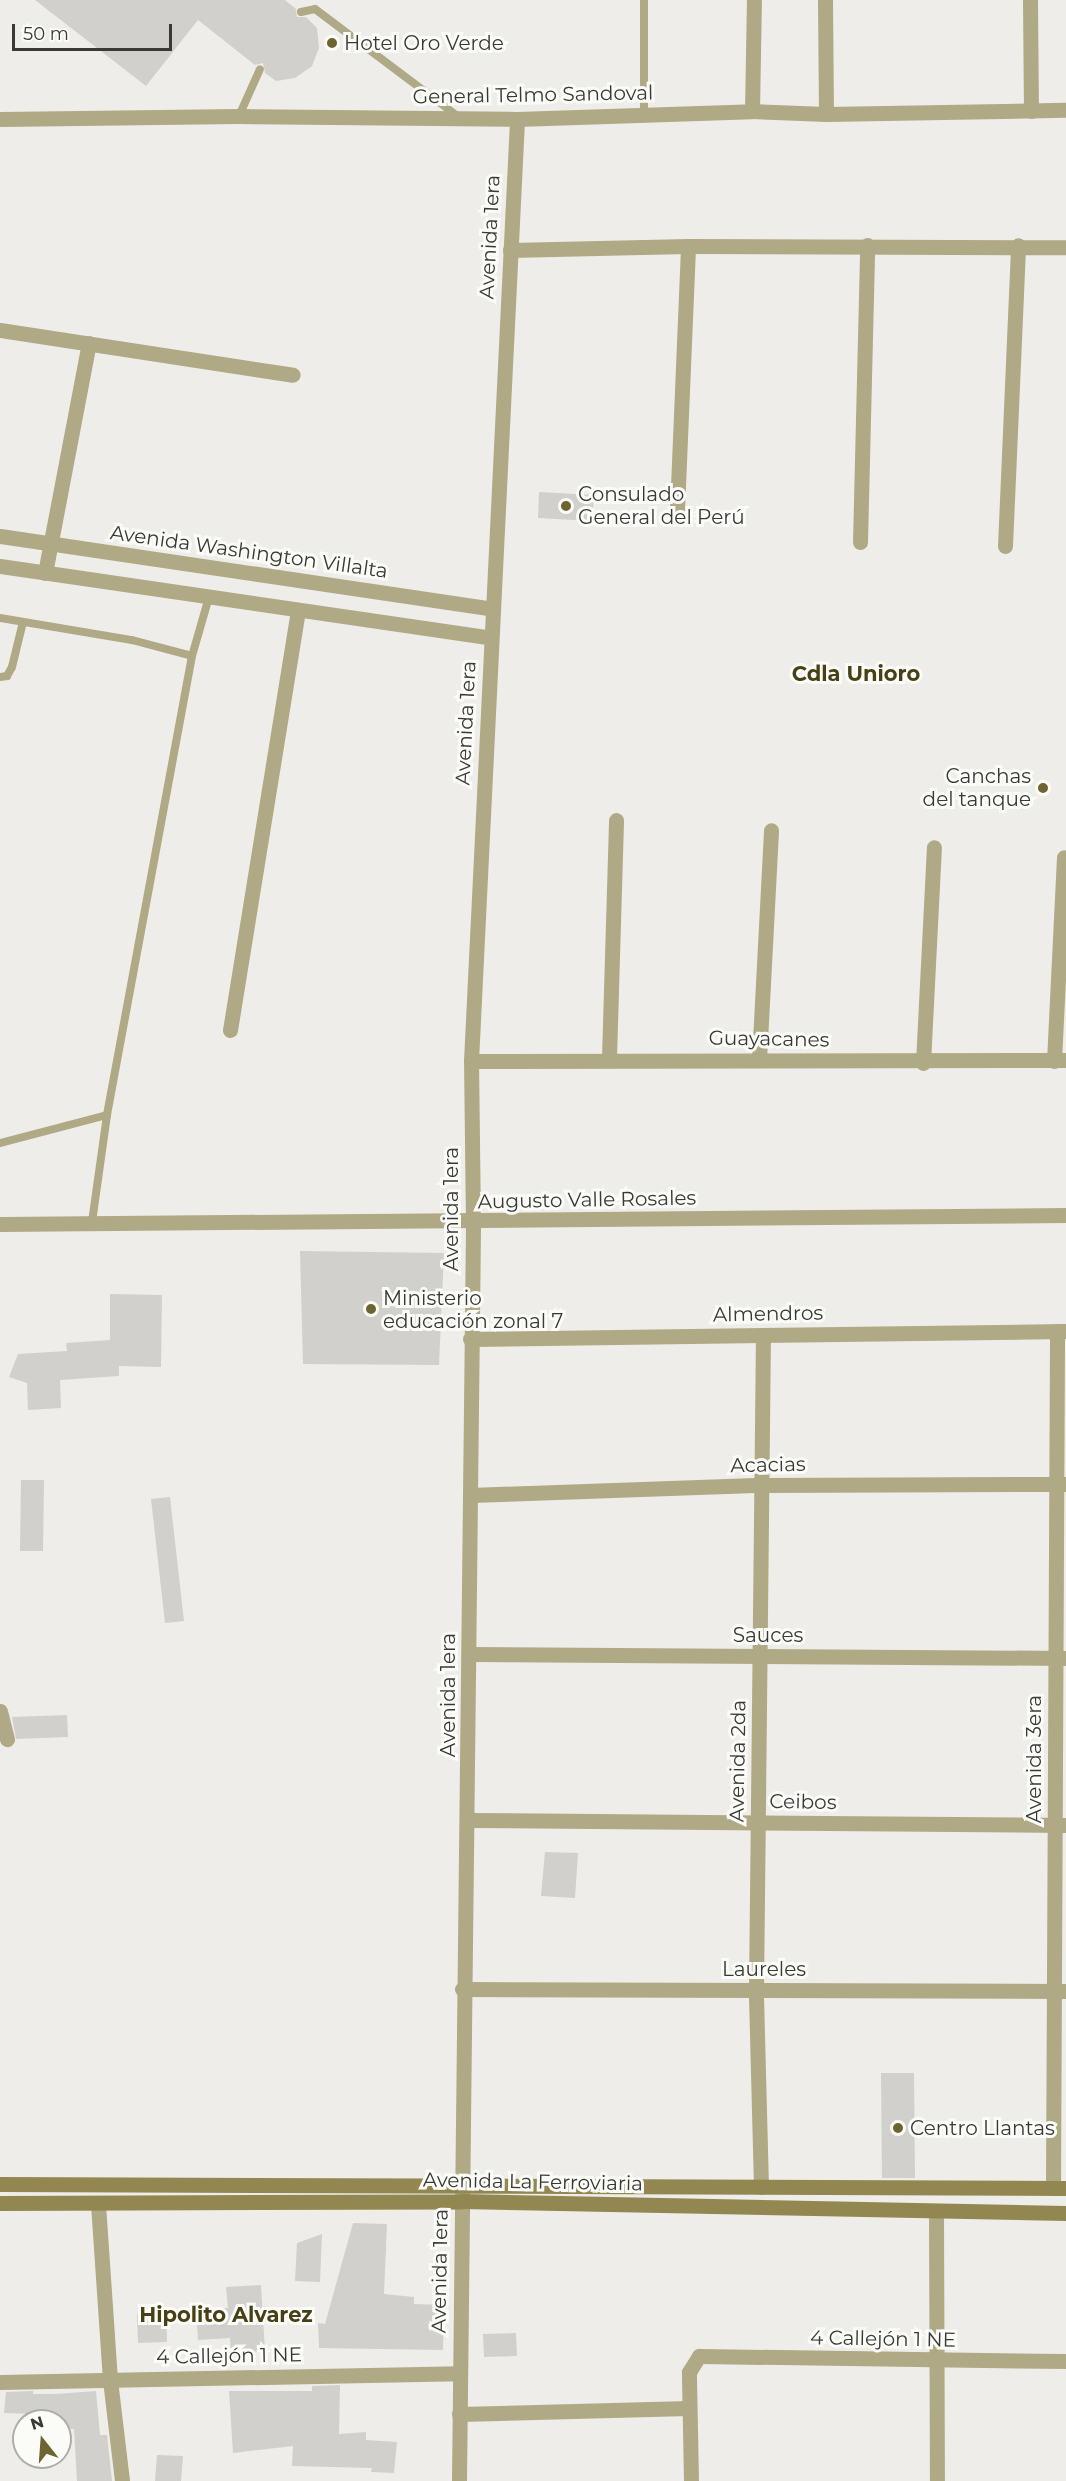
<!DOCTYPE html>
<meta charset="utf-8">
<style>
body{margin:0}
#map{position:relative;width:1066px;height:2481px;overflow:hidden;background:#eeedea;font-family:Montserrat,sans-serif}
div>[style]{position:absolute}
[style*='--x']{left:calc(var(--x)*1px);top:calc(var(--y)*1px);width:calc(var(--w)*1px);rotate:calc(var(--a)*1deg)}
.building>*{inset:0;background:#d1d0cd}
.service>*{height:8px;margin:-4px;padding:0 4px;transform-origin:4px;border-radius:4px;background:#b0a985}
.minor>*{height:15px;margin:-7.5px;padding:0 7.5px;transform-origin:7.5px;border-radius:7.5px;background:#b0a985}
.secondary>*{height:15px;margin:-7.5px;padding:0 7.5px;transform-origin:7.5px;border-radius:7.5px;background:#928750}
.dots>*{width:16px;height:16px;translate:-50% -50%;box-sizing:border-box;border:3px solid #fbfbf8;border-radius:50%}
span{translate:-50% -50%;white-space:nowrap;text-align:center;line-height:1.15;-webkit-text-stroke:6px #fbfbf8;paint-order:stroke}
.poi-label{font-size:20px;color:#393938}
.left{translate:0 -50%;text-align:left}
.right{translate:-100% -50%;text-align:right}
.street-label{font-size:20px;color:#393938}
.neighbourhood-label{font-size:21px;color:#473f15;font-weight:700}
.north{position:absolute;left:12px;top:2409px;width:60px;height:60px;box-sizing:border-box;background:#fbfbf8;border:2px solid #adadab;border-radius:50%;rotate:343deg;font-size:16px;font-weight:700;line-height:24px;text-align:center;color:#393938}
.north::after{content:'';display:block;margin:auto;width:21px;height:27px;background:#6e6431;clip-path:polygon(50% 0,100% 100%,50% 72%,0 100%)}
.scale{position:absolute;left:12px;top:24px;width:160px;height:27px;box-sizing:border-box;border:3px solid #393938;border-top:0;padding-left:8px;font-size:18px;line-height:21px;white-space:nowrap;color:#393938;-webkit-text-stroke:4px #fbfbf8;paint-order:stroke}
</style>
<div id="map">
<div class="building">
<div style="clip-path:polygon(35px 0,285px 0,296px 9px,297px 17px,306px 17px,317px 28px,319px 48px,312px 66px,295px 78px,276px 81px,265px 73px,263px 63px,255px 65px,198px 20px,146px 86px)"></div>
<div style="clip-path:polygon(539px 492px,594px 495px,592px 521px,538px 518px)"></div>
<div style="clip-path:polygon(300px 1251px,444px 1253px,439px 1365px,303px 1364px)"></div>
<div style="clip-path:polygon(110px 1294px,162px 1295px,161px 1367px,119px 1366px,119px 1376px,60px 1380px,61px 1408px,28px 1410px,27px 1383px,9px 1377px,18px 1354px,67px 1351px,66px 1343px,110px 1340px)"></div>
<div style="clip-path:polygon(21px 1480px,44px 1480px,43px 1551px,20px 1551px)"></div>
<div style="clip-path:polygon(170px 1497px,184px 1621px,165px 1623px,151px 1499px)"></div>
<div style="clip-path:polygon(67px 1715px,68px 1737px,16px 1739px,12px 1717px)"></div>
<div style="clip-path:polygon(545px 1852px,578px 1853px,575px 1898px,541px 1896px)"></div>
<div style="clip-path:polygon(881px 2073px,914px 2073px,915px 2178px,882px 2178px)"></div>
<div style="clip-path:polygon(353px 2223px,387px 2224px,384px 2294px,414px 2297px,414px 2304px,444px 2305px,443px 2350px,319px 2348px,318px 2323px,325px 2324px)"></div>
<div style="clip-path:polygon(322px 2234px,320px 2282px,295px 2281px,297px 2243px)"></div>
<div style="clip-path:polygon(261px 2285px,265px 2351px,231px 2353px,230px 2338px,198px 2340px,196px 2310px,228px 2308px,226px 2287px)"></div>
<div style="clip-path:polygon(166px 2313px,167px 2342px,138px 2343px,137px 2314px)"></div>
<div style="clip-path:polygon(516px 2333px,517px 2356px,484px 2357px,483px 2334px)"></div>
<div style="clip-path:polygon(340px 2385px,339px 2434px,366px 2432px,366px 2440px,397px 2442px,394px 2473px,371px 2472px,372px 2468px,292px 2466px,293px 2446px,233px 2453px,229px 2391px,312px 2391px,312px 2386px)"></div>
<div style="clip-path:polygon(33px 2391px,33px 2394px,56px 2394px,96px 2391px,100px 2435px,107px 2435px,112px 2481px,77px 2481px,74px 2429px,60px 2429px,60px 2421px,37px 2421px,37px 2414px,4px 2413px,6px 2392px)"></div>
<div style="clip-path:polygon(157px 2455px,183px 2456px,181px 2481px,155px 2481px)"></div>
</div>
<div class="service">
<div style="--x:644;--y:0;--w:115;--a:90"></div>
<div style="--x:301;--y:12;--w:14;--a:-12"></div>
<div style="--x:315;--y:9;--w:180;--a:36.9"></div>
<div style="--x:239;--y:116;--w:51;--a:-65.9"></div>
<div style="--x:0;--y:618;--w:134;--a:9.5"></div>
<div style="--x:132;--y:640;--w:62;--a:14.9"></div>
<div style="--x:192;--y:656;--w:467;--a:100.5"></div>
<div style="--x:107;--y:1115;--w:111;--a:165.3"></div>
<div style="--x:192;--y:656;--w:61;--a:-73.9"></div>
<div style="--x:0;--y:677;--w:7;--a:-8"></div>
<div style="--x:7;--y:676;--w:10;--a:-61"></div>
<div style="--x:12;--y:667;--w:46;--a:-76.3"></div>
<div style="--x:92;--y:1222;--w:108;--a:-82"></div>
</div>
<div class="minor">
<div style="--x:825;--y:0;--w:114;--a:89.5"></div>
<div style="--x:1030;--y:0;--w:111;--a:89.5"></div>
<div style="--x:752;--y:111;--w:111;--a:-89"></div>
<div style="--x:0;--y:119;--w:239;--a:-0.7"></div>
<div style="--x:239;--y:116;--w:278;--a:0.6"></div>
<div style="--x:517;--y:119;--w:235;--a:-1.9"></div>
<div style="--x:752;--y:111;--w:74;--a:2.3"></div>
<div style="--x:826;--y:114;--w:240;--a:-1"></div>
<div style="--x:510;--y:250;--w:178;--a:-1.3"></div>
<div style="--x:688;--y:246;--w:378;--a:0.2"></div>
<div style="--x:0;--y:330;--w:296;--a:8.7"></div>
<div style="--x:677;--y:510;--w:264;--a:-87.6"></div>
<div style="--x:0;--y:536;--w:497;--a:8.4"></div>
<div style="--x:860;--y:542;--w:297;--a:-88.6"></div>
<div style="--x:1005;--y:546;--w:301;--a:-87.5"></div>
<div style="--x:0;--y:566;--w:496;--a:8.3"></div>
<div style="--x:45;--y:573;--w:234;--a:-79.2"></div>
<div style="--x:230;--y:1030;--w:425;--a:-80.8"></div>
<div style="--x:609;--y:1058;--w:238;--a:-88.3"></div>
<div style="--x:759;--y:1060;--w:230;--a:-87"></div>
<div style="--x:471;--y:1061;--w:595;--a:-0.1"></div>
<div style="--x:1054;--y:1061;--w:204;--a:-87.2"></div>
<div style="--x:923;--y:1063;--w:216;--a:-87.1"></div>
<div style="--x:0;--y:1224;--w:1066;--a:-0.48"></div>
<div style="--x:470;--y:1339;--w:596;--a:-0.77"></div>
<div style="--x:470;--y:1495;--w:292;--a:-2"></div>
<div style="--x:762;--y:1485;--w:304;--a:-0.2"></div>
<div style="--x:469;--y:1654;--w:597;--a:0.38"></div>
<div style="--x:0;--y:1711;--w:29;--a:76"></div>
<div style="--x:467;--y:1820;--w:599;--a:0.48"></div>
<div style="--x:462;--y:1989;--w:604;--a:0.19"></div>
<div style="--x:761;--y:2187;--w:197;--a:-91.5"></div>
<div style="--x:756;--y:1990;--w:655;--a:-89.39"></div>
<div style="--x:1053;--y:2188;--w:857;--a:-89.73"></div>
<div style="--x:98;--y:2204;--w:176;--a:86.1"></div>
<div style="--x:110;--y:2380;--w:102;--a:83.2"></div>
<div style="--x:936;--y:2211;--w:270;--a:89.8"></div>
<div style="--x:0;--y:2382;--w:459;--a:-1.1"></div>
<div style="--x:459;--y:2414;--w:230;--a:-1.5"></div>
<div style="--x:459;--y:2481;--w:1258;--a:-89.36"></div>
<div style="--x:473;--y:1223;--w:162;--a:-90.7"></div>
<div style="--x:471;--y:1061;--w:943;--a:-87.2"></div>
<div style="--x:691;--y:2481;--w:109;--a:-91.1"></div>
<div style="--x:689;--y:2372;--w:19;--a:-58"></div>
<div style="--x:699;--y:2356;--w:367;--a:0.8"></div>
</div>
<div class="secondary">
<div style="--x:0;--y:2184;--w:1066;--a:0.21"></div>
<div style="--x:0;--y:2203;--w:461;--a:-0.2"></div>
<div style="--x:461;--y:2201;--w:605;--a:1.14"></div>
</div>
<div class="dots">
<div style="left:332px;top:43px;background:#6e6431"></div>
<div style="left:566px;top:506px;background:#6e6431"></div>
<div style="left:1043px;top:788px;background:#6e6431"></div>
<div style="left:371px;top:1309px;background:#6e6431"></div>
<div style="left:898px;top:2128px;background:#6e6431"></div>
</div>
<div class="poi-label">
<span class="left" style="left:344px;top:43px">Hotel Oro Verde</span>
<span class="left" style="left:578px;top:506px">Consulado<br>General del Perú</span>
<span class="right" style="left:1031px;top:788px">Canchas<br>del tanque</span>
<span class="left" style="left:383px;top:1310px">Ministerio<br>educación zonal 7</span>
<span class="left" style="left:910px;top:2128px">Centro Llantas</span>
</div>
<div class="street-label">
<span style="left:533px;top:95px;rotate:-1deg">General Telmo Sandoval</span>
<span style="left:490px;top:237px;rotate:-87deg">Avenida 1era</span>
<span style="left:249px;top:552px;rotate:8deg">Avenida Washington Villalta</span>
<span style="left:466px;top:723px;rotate:-87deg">Avenida 1era</span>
<span style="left:769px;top:1039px;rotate:1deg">Guayacanes</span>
<span style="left:587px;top:1200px;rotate:-1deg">Augusto Valle Rosales</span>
<span style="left:451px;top:1209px;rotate:-90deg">Avenida 1era</span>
<span style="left:768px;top:1314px;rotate:-1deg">Almendros</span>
<span style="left:768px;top:1465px;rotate:-1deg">Acacias</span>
<span style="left:768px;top:1635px">Sauces</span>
<span style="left:448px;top:1695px;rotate:-90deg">Avenida 1era</span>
<span style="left:1034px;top:1759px;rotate:-90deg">Avenida 3era</span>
<span style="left:738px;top:1761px;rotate:-89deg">Avenida 2da</span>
<span style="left:803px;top:1802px;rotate:1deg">Ceibos</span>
<span style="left:764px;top:1969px">Laureles</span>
<span style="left:533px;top:2182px;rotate:1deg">Avenida La Ferroviaria</span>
<span style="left:440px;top:2271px;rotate:-89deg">Avenida 1era</span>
<span style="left:883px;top:2339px;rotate:1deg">4 Callejón 1 NE</span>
<span style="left:229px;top:2356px;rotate:-1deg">4 Callejón 1 NE</span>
</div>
<div class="neighbourhood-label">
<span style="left:856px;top:674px">Cdla Unioro</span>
<span style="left:226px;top:2315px">Hipolito Alvarez</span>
</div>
<div class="north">N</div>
<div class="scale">50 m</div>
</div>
